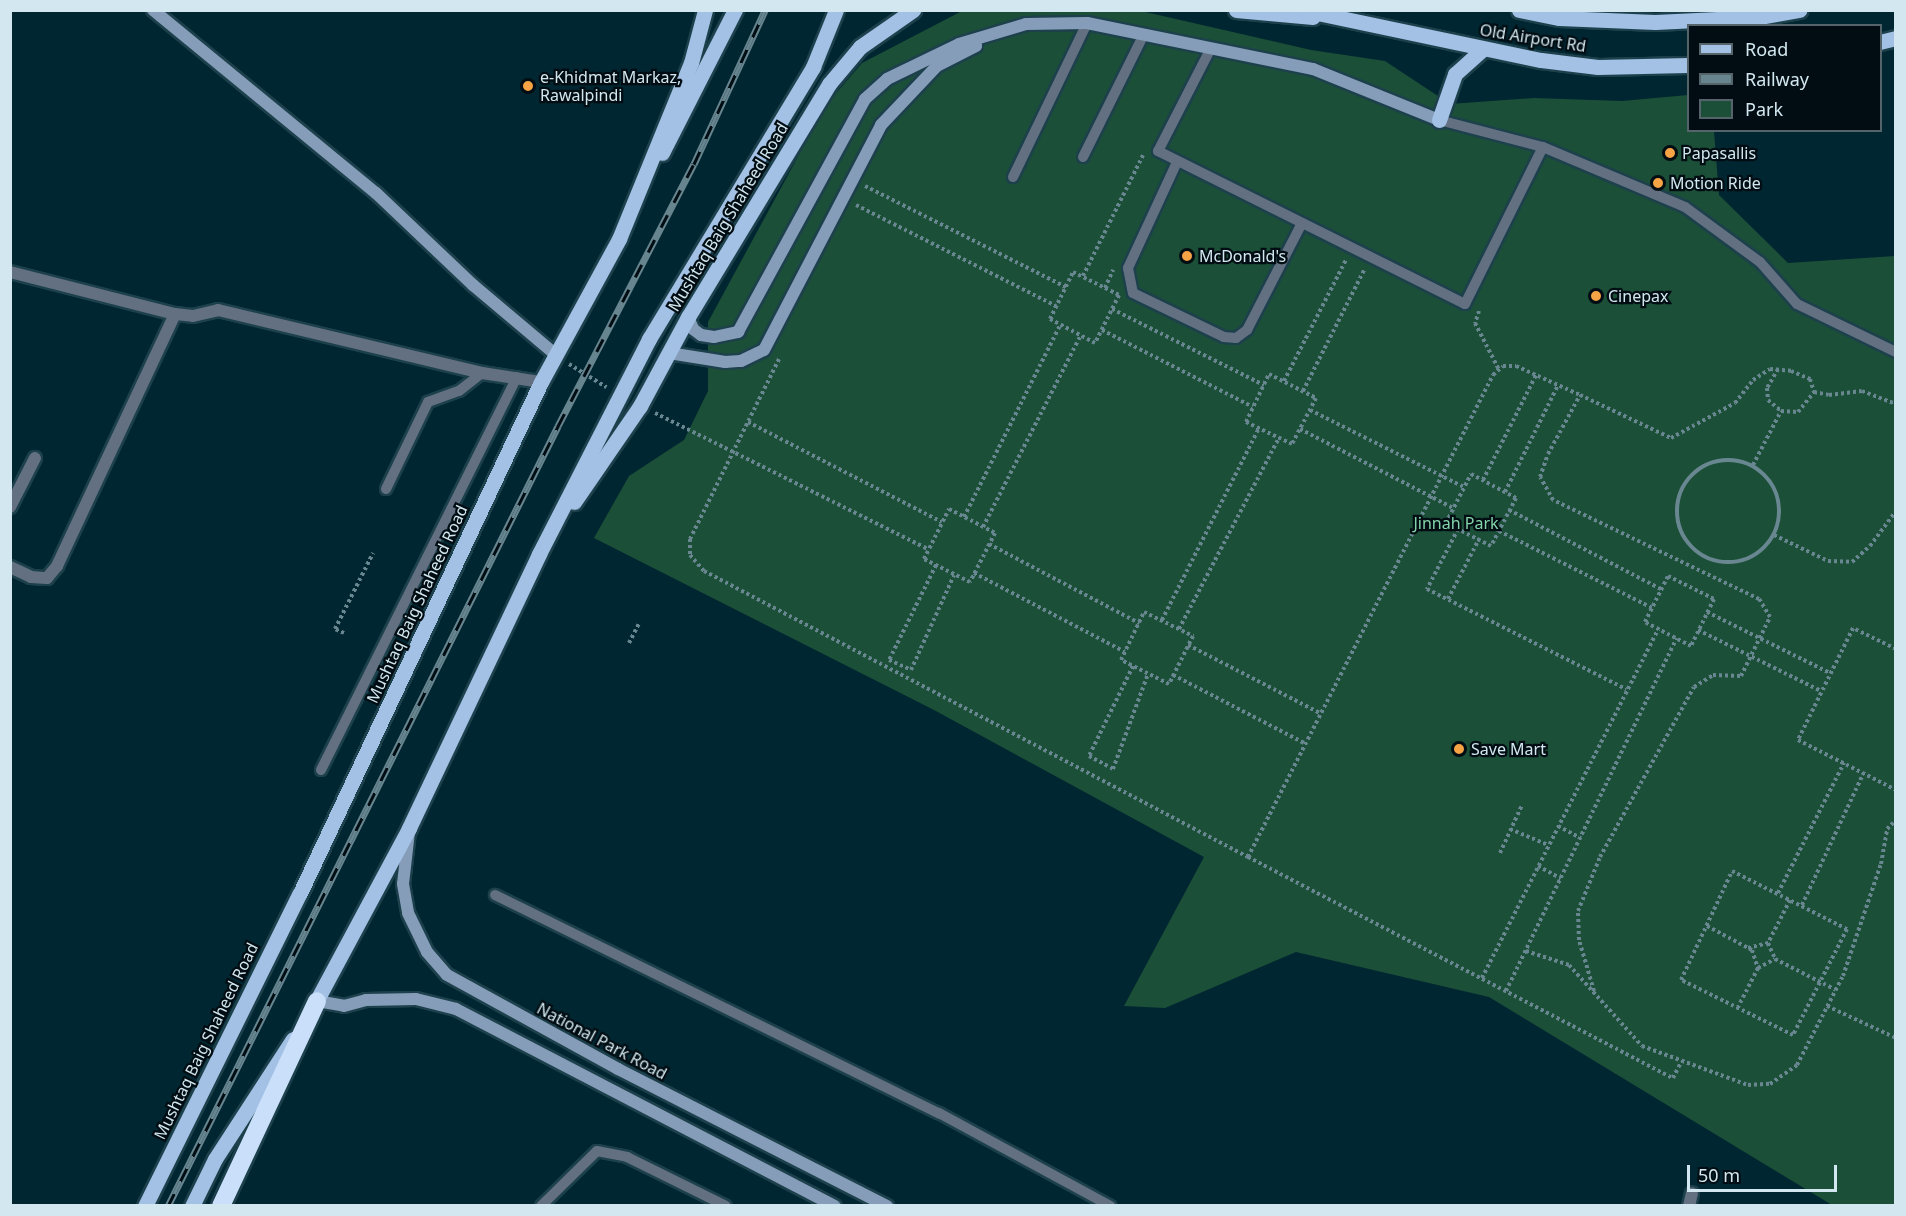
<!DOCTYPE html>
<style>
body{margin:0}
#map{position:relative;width:1906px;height:1216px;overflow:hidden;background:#002632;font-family:"Noto Sans",sans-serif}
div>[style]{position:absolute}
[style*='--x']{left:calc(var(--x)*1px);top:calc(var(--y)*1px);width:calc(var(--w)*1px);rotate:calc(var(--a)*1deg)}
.green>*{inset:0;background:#1b4f37}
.path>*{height:4px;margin-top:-2px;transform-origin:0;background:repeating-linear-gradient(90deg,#698791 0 3px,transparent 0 6px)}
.path>.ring{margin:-2px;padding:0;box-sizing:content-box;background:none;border:4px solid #698791;border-radius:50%}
.roads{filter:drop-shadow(2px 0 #1d414c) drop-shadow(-2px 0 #1d414c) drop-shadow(0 2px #1d414c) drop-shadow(0 -2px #1d414c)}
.lane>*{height:10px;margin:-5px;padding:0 5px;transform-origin:5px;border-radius:5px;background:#627082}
.street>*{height:12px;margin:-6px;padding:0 6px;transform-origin:6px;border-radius:6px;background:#627082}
.secondary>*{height:12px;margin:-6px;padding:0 6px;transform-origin:6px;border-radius:6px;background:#869db9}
.primary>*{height:15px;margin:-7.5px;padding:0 7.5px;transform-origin:7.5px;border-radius:7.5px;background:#a3c0e5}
.highway>*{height:18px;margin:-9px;padding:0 9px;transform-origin:9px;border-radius:9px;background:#cadff9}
.rail>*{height:7px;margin-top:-3.5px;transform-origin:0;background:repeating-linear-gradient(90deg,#010d12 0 14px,#67858f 0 28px);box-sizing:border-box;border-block:2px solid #67858f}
.dots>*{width:16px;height:16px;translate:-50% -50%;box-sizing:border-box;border:3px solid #010d12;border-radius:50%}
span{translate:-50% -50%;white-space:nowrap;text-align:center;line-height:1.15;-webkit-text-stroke:4.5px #010d12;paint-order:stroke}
.street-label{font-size:16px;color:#d2e7ef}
.poi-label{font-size:16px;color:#d2e7ef}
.left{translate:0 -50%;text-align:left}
.park-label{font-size:16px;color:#83d5a9}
.frame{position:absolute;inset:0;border:12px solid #d2e7ef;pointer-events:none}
.legend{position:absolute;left:1687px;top:24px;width:195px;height:108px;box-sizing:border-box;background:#010d12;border:2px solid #55646a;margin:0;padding:8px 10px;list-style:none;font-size:18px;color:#d2e7ef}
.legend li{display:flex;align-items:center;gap:12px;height:30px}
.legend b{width:30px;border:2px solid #55646a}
.scale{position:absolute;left:1687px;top:1165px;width:150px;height:27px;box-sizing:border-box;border:3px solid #d2e7ef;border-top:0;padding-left:8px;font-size:18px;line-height:21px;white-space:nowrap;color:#d2e7ef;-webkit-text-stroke:4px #010d12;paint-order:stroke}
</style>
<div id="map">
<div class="green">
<div style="clip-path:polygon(962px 11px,1141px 11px,1311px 50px,1385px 61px,1450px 104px,1534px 98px,1622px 101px,1688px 95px,1688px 130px,1714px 131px,1719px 195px,1788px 263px,1895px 256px,1895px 1205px,1832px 1205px,1489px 997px,1296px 952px,1165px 1008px,1124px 1006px,1204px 857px,934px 710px,594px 538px,629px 476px,684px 440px,708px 391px,708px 322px,826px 105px,862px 63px)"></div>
</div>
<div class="path">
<div style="--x:865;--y:186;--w:225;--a:26.7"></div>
<div style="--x:856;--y:205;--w:224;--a:26.8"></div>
<div style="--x:1073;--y:272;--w:51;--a:26.6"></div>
<div style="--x:1119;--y:295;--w:54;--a:116.6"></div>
<div style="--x:1095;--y:343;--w:51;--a:-151.9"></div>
<div style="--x:1050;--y:319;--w:52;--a:-63.9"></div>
<div style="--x:1083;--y:276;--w:135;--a:-63.6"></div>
<div style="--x:1105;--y:288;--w:20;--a:-66"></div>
<div style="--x:1112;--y:309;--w:170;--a:26.6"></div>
<div style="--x:1479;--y:311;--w:13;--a:108"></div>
<div style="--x:1475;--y:323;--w:53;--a:62.9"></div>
<div style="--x:1102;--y:330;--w:169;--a:27"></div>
<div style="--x:779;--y:359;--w:201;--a:116.3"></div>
<div style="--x:690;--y:539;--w:16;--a:90"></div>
<div style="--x:690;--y:555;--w:21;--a:49"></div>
<div style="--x:704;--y:571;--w:615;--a:27.73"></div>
<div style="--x:1248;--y:857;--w:541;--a:-63.06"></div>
<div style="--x:1493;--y:375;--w:13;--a:-42"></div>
<div style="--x:1503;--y:366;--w:13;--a:0"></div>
<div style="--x:1516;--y:366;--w:70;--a:24.4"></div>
<div style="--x:569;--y:364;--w:44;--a:31.9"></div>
<div style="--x:1778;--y:369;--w:22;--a:120"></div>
<div style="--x:1767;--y:388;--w:12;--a:85"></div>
<div style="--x:1768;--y:400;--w:17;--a:40"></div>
<div style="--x:1781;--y:411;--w:17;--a:3"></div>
<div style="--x:1798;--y:412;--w:26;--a:-51"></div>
<div style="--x:1269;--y:374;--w:53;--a:27.1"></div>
<div style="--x:1316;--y:398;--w:52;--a:117.6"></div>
<div style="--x:1292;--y:444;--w:51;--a:-154.4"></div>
<div style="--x:1246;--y:422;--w:53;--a:-64.4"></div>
<div style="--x:1284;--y:381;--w:136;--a:-62.9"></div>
<div style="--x:1303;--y:391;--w:136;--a:-63.2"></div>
<div style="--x:1310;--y:410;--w:172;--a:26.6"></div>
<div style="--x:655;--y:413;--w:305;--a:26.5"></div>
<div style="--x:748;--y:422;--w:218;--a:27.3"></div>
<div style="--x:1300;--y:429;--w:172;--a:27.3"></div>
<div class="ring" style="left:1677px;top:460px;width:98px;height:98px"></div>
<div style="--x:1753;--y:465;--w:61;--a:-62.6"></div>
<div style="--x:1471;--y:474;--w:51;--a:28.1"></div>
<div style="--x:1516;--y:498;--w:54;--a:117.5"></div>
<div style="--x:1491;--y:546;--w:51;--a:-152.9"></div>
<div style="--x:1446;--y:523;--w:55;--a:-63"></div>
<div style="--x:1483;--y:480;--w:118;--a:-63.2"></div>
<div style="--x:1505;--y:492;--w:119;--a:-63.6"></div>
<div style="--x:949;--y:509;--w:52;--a:27.6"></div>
<div style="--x:995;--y:533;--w:55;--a:117"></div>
<div style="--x:970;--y:582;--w:51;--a:-153.4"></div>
<div style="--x:924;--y:559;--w:56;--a:-63.4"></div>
<div style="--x:1509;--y:510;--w:171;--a:27.5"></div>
<div style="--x:964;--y:517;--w:215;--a:-63.4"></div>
<div style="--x:983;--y:527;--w:216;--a:-63"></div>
<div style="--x:1458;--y:529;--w:68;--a:117.3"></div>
<div style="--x:1427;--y:589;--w:223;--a:26.7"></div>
<div style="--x:1499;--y:531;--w:171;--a:26.7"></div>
<div style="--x:1774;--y:535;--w:60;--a:25.7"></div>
<div style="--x:1828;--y:561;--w:24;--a:2"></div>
<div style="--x:1852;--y:562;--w:24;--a:-42"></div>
<div style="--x:1870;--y:546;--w:44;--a:-53.4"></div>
<div style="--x:989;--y:544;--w:170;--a:27.8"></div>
<div style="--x:936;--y:565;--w:106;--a:116.3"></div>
<div style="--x:889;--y:660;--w:24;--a:24"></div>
<div style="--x:911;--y:670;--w:104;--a:-65.6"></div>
<div style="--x:974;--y:573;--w:170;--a:27.6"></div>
<div style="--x:1668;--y:576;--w:51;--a:26.6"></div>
<div style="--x:1714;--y:599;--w:52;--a:116.1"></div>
<div style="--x:1691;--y:646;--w:52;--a:-152.4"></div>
<div style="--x:1645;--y:622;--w:51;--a:-63.4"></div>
<div style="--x:1448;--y:599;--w:68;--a:-62.7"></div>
<div style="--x:1144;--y:612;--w:55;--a:26.1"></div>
<div style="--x:1193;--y:636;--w:54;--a:116.6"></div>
<div style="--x:1169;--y:684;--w:54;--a:-153.4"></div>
<div style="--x:1121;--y:660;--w:53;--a:-64.4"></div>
<div style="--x:1707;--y:612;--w:137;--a:26.4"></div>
<div style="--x:1162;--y:620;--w:215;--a:-63.2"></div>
<div style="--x:1179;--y:629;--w:216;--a:-62.4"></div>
<div style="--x:1698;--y:630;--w:137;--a:26.4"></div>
<div style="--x:344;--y:633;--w:10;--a:-156"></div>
<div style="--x:335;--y:629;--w:85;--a:-63.4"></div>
<div style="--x:629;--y:643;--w:22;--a:-63"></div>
<div style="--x:1188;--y:645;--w:148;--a:27.3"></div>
<div style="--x:1896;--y:649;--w:48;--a:-154"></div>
<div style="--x:1853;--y:628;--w:125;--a:116.2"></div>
<div style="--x:1798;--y:740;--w:110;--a:27"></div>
<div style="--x:1133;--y:666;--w:100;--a:116.1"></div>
<div style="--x:1089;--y:756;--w:27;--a:28"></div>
<div style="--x:1113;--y:769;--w:101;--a:-69.8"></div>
<div style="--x:1173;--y:675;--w:148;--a:27.4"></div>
<div style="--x:1558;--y:826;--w:26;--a:28"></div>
<div style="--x:1510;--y:829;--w:41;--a:22.8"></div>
<div style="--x:1500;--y:853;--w:53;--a:-65.4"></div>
<div style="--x:1248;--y:857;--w:479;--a:27.5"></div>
<div style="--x:1673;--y:1078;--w:18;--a:-63"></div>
<div style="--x:1538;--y:866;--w:26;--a:29"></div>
<div style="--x:1732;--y:871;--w:129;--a:26.8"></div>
<div style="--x:1847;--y:929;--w:119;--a:117"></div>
<div style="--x:1793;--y:1035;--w:125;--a:-153.8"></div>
<div style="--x:1681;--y:980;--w:120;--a:-64.9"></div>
<div style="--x:1778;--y:893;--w:146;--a:-63.1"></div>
<div style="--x:1790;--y:900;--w:48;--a:117.1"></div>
<div style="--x:1768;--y:943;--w:17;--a:66"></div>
<div style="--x:1775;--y:959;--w:68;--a:26.9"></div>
<div style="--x:1802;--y:905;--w:145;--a:-65"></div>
<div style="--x:1707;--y:926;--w:51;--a:28.1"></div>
<div style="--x:1752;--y:950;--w:19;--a:72"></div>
<div style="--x:1758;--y:968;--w:44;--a:117.1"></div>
<div style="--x:1748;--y:948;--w:21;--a:-14"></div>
<div style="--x:1526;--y:951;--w:45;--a:18"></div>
<div style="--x:1569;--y:965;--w:109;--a:48"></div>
<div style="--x:1642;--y:1046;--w:113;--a:20.2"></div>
<div style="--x:1748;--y:1085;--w:22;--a:-3"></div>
<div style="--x:1770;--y:1084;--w:33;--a:-35"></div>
<div style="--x:1797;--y:1065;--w:100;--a:-62.7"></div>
<div style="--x:1843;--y:976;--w:118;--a:-71.3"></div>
<div style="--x:1881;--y:864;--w:36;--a:-80"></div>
<div style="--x:1887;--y:829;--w:13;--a:-45"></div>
<div style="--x:1758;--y:968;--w:19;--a:-28"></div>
<div style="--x:1482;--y:978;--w:391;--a:-63.2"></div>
<div style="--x:1506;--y:991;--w:392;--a:-64.2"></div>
<div style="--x:1594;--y:991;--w:53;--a:-106.4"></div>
<div style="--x:1579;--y:940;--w:29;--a:-92"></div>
<div style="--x:1578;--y:911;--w:58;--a:-67.8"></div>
<div style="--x:1600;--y:857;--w:194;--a:-61.1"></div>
<div style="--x:1694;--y:687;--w:22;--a:-32"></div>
<div style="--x:1713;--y:675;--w:28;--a:2"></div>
<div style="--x:1741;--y:676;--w:66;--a:-63.8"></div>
<div style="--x:1770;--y:617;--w:21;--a:-121"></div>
<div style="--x:1759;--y:599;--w:229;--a:-154.3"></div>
<div style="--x:1553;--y:500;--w:26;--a:-119"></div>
<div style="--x:1540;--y:477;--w:24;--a:-71"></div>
<div style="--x:1548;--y:454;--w:67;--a:-61.5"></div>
<div style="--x:1580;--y:395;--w:101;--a:25.3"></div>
<div style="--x:1671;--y:438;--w:73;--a:-28.7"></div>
<div style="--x:1735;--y:403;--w:29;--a:-52"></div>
<div style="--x:1753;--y:380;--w:20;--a:-33"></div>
<div style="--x:1770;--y:369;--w:21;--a:5"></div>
<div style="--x:1791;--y:371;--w:21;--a:23"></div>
<div style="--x:1810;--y:379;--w:14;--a:73"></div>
<div style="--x:1814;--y:392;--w:15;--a:11"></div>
<div style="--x:1829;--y:395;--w:33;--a:-7"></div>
<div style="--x:1862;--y:391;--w:36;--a:21"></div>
<div style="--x:1827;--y:1006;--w:76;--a:24.9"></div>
</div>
<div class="roads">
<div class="lane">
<div style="--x:1211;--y:48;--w:116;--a:117.2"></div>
<div style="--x:1158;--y:151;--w:343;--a:26.5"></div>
<div style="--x:1465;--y:304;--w:175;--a:-63.6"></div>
<div style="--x:1439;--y:120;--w:107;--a:14.6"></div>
<div style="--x:1543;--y:147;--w:154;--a:22.9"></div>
<div style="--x:1685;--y:207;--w:93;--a:36.3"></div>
<div style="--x:1760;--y:262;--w:56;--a:48.6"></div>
<div style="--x:1797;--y:304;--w:110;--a:25.9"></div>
<div style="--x:1083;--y:157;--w:137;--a:-63.6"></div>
<div style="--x:1177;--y:162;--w:117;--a:114.8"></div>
<div style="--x:1128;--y:268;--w:25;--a:79"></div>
<div style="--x:1133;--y:293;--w:101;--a:25.8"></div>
<div style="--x:1224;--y:337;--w:12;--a:5"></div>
<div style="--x:1236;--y:338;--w:14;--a:-36"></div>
<div style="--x:1247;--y:330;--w:120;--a:-62.8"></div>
<div style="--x:1013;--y:177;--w:171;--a:-64.3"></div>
<div style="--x:386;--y:489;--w:97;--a:-64.2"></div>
<div style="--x:428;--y:402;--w:33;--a:-20"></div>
<div style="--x:459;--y:391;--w:29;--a:-38"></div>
<div style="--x:321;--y:770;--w:439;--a:-63.5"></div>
<div style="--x:495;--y:895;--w:495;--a:26.2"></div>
<div style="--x:939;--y:1113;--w:195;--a:28.5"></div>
<div style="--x:541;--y:1206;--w:78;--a:-44.5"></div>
<div style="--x:597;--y:1151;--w:31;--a:11"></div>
<div style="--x:627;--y:1157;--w:110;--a:26.3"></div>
</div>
<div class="street">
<div style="--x:10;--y:272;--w:170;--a:14.3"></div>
<div style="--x:175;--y:314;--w:18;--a:6"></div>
<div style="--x:193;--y:316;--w:26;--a:-13"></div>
<div style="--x:218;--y:310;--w:271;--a:13.4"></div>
<div style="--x:482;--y:373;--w:60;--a:8.7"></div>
<div style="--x:10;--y:507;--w:55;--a:-63"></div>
<div style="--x:10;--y:567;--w:23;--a:25"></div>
<div style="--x:31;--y:577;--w:16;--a:4"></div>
<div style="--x:47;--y:578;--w:16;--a:-50"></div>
<div style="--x:57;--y:566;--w:278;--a:-64.9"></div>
<div style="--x:1689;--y:1206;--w:13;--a:-77"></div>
</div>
<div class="secondary">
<div style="--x:153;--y:10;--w:288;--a:39.4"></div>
<div style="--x:376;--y:193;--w:134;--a:43.5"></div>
<div style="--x:473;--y:285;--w:109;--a:40.1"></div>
<div style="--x:688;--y:317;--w:13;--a:67"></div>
<div style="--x:693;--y:329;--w:10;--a:37"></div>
<div style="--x:701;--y:335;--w:13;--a:9"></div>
<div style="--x:714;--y:337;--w:25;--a:-12"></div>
<div style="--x:738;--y:332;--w:265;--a:-61.4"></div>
<div style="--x:865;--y:99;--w:30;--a:-42"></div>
<div style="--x:887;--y:79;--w:80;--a:-25.9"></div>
<div style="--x:959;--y:44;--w:70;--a:-16.6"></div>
<div style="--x:1026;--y:24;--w:61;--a:-0.9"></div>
<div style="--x:1087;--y:23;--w:231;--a:11.5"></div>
<div style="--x:1313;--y:69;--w:136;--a:22"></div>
<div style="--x:669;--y:353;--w:57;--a:9.1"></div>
<div style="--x:725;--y:362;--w:16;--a:-4"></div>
<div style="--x:741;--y:361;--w:25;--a:-26"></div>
<div style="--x:764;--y:350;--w:254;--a:-62.5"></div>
<div style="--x:881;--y:125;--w:81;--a:-46.5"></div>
<div style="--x:937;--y:66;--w:44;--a:-27.1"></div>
<div style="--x:409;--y:832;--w:52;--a:96.6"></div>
<div style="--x:403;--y:884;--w:29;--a:80"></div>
<div style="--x:408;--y:913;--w:43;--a:64"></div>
<div style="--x:427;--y:952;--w:30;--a:49"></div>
<div style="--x:447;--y:975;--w:195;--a:28.8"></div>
<div style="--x:618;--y:1069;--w:302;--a:27"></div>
<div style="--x:317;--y:1001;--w:27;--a:10"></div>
<div style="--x:344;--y:1006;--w:23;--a:-15"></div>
<div style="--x:366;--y:1000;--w:50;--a:-1.1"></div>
<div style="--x:416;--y:999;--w:41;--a:14"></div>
<div style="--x:456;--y:1009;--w:427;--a:27.5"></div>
</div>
<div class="primary">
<div style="--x:1236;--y:10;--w:77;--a:5.2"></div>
<div style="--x:1303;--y:10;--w:243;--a:11.9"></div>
<div style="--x:1541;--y:60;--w:57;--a:7"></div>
<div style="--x:1598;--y:67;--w:90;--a:-1.3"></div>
<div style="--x:1519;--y:10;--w:41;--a:11.3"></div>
<div style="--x:1559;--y:18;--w:96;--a:2.4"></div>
<div style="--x:1655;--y:22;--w:104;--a:-2.8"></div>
<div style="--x:1759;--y:17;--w:41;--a:-9.9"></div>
<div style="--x:1880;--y:42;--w:16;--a:-14"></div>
<div style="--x:1439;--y:120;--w:49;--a:-70.8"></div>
<div style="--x:1455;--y:74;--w:38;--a:-42"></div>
<div style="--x:662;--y:153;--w:161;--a:-63"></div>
<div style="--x:574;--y:502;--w:116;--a:-55.5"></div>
<div style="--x:640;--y:406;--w:101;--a:-61.7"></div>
<div style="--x:688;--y:317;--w:272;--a:-58.8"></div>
<div style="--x:829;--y:84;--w:48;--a:-50"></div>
<div style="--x:860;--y:47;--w:65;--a:-34.9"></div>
<div style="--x:311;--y:1011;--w:208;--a:-61.8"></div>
<div style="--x:409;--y:828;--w:303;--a:-64.6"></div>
<div style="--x:539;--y:554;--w:242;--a:-62.9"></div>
<div style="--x:649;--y:339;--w:318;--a:-58.9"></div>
<div style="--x:813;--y:67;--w:61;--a:-68"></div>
<div style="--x:145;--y:1206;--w:349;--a:-63.7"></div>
<div style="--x:300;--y:893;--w:565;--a:-64.75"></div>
<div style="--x:541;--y:382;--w:163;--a:-61.4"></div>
<div style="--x:619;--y:239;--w:190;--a:-67.8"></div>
<div style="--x:691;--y:63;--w:55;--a:-75.2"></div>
<div style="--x:192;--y:1206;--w:52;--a:-63.9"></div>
<div style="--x:215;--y:1159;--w:143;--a:-57"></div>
</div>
<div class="highway">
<div style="--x:221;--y:1206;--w:226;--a:-64.9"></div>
</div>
</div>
<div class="rail">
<div style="--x:168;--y:1206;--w:872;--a:-63.43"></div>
<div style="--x:558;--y:426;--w:295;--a:-62.6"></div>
<div style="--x:694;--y:164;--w:170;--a:-65.2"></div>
</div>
<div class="dots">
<div style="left:528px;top:86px;background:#f5a345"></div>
<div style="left:1670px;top:153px;background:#f5a345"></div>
<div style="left:1658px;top:183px;background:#f5a345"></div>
<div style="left:1187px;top:256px;background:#f5a345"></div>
<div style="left:1596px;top:296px;background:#f5a345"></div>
<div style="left:1459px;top:749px;background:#f5a345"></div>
</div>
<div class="street-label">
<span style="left:1533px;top:38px;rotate:9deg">Old Airport Rd</span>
<span style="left:728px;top:217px;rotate:-59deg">Mushtaq Baig Shaheed Road</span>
<span style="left:417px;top:604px;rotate:-65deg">Mushtaq Baig Shaheed Road</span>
<span style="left:206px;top:1041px;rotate:-64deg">Mushtaq Baig Shaheed Road</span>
<span style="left:602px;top:1041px;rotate:28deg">National Park Road</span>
</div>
<div class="poi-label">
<span class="left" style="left:540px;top:86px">e-Khidmat Markaz,<br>Rawalpindi</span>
<span class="left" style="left:1682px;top:153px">Papasallis</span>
<span class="left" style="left:1670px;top:183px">Motion Ride</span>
<span class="left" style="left:1199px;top:256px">McDonald's</span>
<span class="left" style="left:1608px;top:296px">Cinepax</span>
<span class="left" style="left:1471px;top:749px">Save Mart</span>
</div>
<div class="park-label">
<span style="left:1456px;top:523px">Jinnah Park</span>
</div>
<div class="frame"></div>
<ul class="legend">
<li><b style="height:8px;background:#a3c0e5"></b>Road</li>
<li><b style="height:8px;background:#67858f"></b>Railway</li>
<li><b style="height:16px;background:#1b4f37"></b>Park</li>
</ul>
<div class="scale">50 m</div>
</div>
